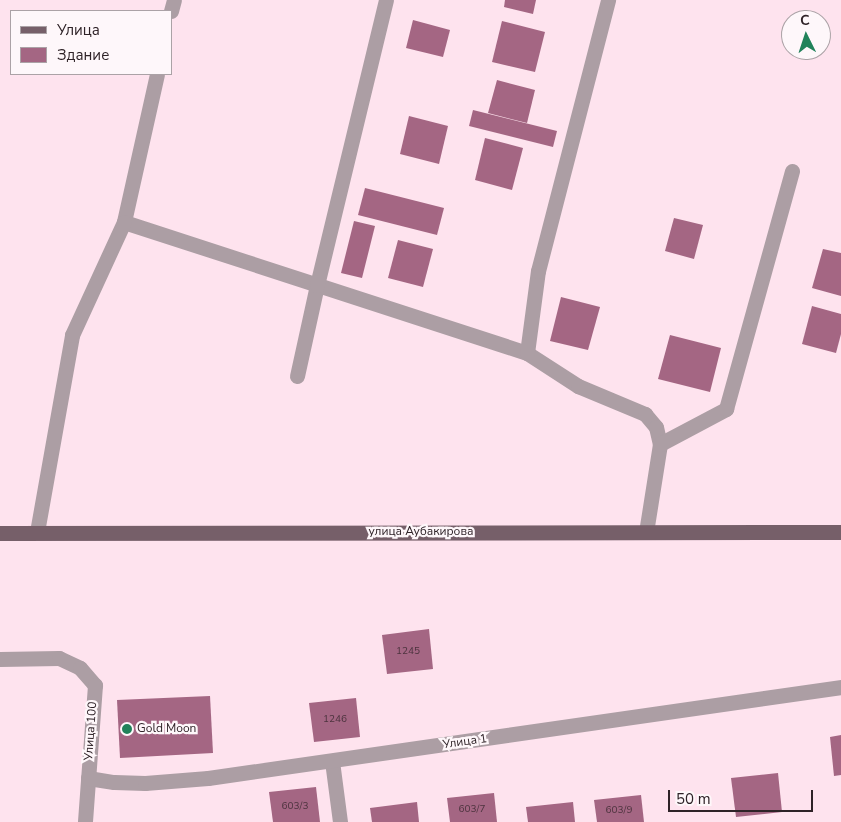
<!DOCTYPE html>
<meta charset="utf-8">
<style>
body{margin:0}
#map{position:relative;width:841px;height:822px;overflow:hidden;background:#fee3ee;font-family:"Nunito Sans",sans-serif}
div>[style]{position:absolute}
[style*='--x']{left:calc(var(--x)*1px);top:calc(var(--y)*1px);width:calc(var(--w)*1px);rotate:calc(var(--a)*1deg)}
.building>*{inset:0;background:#a46683}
.minor>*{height:15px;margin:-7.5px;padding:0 7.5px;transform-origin:7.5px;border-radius:7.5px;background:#ac9ea4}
.major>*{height:15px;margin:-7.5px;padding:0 7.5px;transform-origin:7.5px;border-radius:7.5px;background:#765f69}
.dots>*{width:14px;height:14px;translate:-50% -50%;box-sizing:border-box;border:2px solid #fef7fa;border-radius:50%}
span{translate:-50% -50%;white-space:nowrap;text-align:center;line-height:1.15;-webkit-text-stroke:4.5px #fef7fa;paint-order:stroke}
.number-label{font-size:10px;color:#4c333e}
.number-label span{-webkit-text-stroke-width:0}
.street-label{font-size:12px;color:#2e2227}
.poi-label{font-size:12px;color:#2e2227}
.left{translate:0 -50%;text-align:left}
.legend{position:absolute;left:10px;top:10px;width:162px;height:65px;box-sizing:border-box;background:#fef7fa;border:1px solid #aba2a6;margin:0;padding:6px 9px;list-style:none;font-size:15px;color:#2e2227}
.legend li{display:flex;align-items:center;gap:10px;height:25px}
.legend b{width:25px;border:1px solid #aba2a6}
.north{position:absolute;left:781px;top:10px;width:50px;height:50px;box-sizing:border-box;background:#fef7fa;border:1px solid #aba2a6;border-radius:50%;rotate:356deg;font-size:14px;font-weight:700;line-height:20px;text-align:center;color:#2e2227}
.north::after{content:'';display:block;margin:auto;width:18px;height:22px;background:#21825a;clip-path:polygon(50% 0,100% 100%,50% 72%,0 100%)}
.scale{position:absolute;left:668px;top:790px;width:145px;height:22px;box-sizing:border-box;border:2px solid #2e2227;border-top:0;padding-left:6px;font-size:15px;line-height:18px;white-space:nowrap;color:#2e2227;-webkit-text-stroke:4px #fef7fa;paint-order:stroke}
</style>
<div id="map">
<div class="building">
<div style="clip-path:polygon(505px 0,536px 0,533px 14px,504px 7px)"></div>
<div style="clip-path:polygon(413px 20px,450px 30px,443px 57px,406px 48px)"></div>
<div style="clip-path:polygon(502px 21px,545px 32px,535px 72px,492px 62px)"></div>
<div style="clip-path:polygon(497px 80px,535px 90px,527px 123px,488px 113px)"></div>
<div style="clip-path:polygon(473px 110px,557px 131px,553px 147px,469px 126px)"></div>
<div style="clip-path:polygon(409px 116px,448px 126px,439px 164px,400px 154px)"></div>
<div style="clip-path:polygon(485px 138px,523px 148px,512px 190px,475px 180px)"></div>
<div style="clip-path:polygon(365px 188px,444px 208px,437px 235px,358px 215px)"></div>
<div style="clip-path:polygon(674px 218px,703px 225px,694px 259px,665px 251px)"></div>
<div style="clip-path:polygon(354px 221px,375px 226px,362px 278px,341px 273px)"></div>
<div style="clip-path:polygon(398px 240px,433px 249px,423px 287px,388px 278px)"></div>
<div style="clip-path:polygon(823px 249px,841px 253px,841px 296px,812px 288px)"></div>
<div style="clip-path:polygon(561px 297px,600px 307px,588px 350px,550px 341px)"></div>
<div style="clip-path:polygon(812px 306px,841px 314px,841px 334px,836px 353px,802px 344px)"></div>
<div style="clip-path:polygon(670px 335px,721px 348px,710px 392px,658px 379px)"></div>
<div style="clip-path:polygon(429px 629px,433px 669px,387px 674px,382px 635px)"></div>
<div style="clip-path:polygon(210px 696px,213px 753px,120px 758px,117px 700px)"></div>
<div style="clip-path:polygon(356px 698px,360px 737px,314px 742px,309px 703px)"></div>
<div style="clip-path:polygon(841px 735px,841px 775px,834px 776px,830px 737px)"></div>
<div style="clip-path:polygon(778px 773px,782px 812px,736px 817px,731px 778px)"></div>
<div style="clip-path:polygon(316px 787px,320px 822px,273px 822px,269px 792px)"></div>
<div style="clip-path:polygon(494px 793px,497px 822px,450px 822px,447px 798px)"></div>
<div style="clip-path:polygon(641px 795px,644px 822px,597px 822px,594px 800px)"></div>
<div style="clip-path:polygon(417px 802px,419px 822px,372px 822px,370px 808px)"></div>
<div style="clip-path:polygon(573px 802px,575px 822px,528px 822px,526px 807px)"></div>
</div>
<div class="minor">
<div style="--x:171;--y:11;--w:11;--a:-75"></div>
<div style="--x:157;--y:74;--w:152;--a:102.6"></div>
<div style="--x:124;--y:222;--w:424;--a:18"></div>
<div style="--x:527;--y:353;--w:61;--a:32.9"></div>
<div style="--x:578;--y:386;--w:73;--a:22.7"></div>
<div style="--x:645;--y:414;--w:17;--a:50"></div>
<div style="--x:656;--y:427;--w:17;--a:77"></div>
<div style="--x:660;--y:444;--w:89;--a:99"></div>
<div style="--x:527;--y:353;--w:83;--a:-82.4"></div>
<div style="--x:538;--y:271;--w:280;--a:-75.5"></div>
<div style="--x:297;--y:376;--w:93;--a:-77.6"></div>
<div style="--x:317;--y:285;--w:293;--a:-76.4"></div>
<div style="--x:660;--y:444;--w:75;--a:-27.9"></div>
<div style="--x:726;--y:409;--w:247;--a:-74.5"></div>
<div style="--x:37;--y:532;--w:200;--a:-79.9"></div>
<div style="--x:72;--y:335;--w:124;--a:-65.3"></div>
<div style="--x:0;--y:659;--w:59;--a:-1"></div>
<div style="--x:59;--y:658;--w:23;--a:25"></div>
<div style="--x:80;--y:668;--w:23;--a:49"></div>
<div style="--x:95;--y:685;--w:137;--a:94.2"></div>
<div style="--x:332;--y:761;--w:62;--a:82.5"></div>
<div style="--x:88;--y:778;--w:26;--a:9"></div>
<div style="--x:114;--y:782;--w:31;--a:2"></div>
<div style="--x:145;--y:783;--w:63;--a:-4.5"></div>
<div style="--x:208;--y:778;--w:640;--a:-8.18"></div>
</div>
<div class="major">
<div style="--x:0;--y:533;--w:841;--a:-0.07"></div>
</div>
<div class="dots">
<div style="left:127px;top:729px;background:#21825a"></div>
</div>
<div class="number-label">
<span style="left:408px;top:652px">1245</span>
<span style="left:335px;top:720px">1246</span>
<span style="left:295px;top:807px">603/3</span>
<span style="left:472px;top:810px">603/7</span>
<span style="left:619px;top:811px">603/9</span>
</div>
<div class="street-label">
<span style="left:421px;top:532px">улица Аубакирова</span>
<span style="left:91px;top:731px;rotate:-86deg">Улица 100</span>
<span style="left:465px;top:742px;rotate:-8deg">Улица 1</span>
</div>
<div class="poi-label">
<span class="left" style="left:137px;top:729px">Gold Moon</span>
</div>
<ul class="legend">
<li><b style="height:6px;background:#765f69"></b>Улица</li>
<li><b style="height:14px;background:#a46683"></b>Здание</li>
</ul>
<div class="north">С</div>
<div class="scale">50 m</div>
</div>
